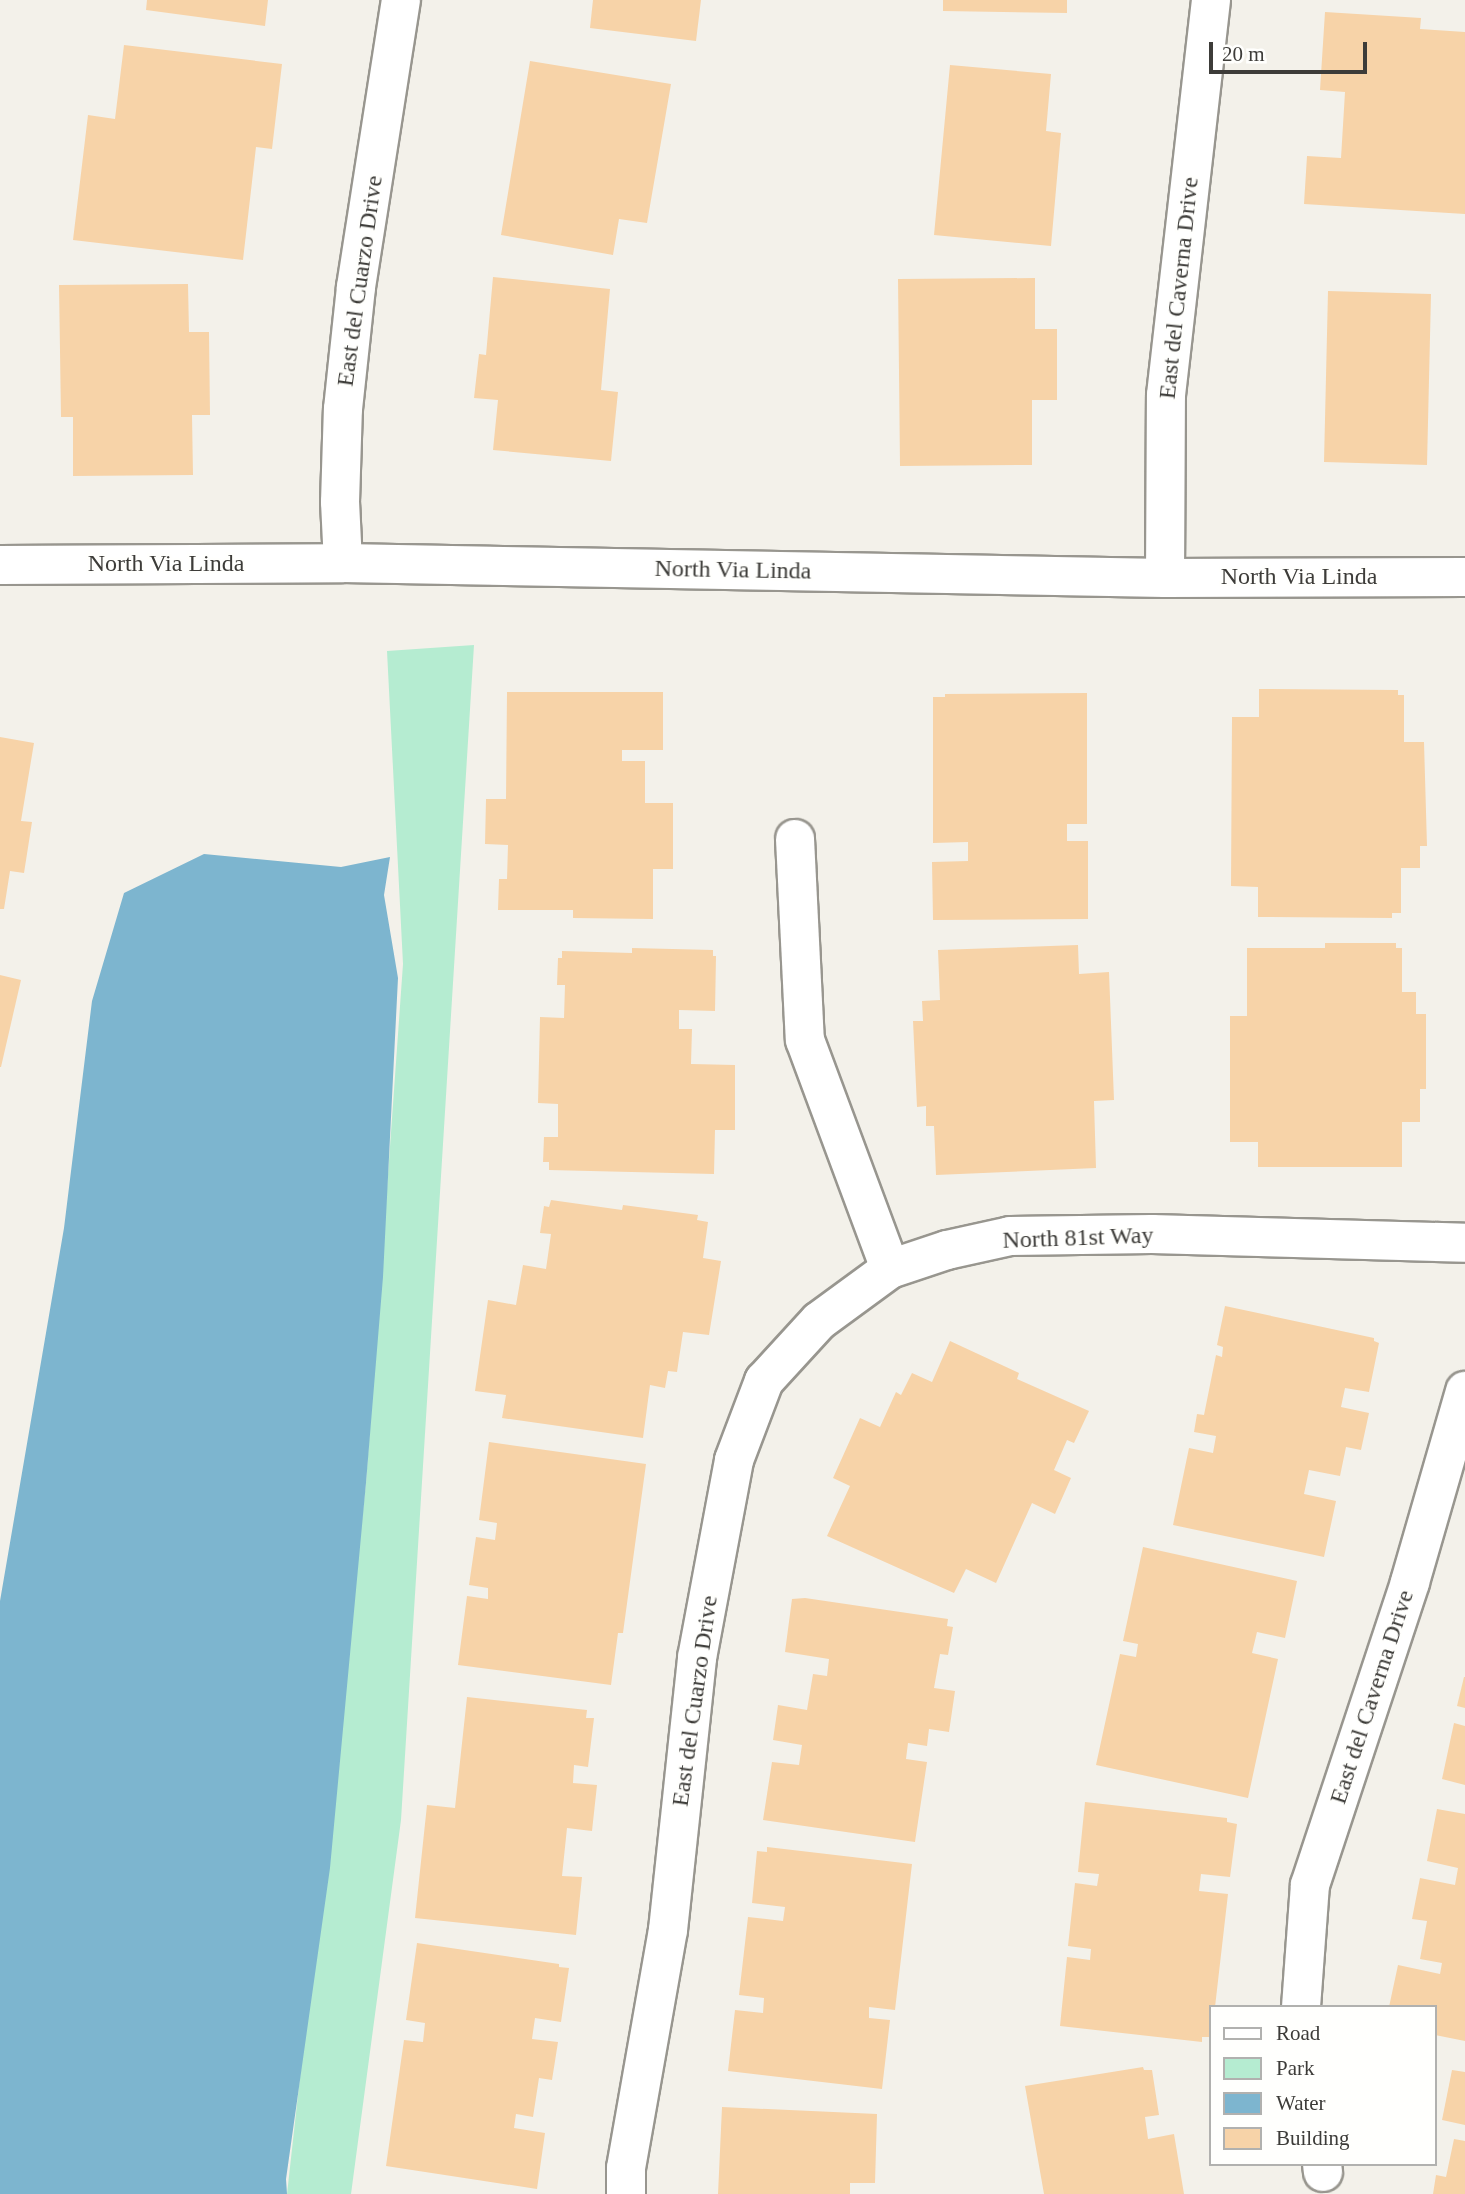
<!DOCTYPE html>
<style>
body{margin:0}
#map{position:relative;width:1465px;height:2194px;overflow:hidden;background:#f3f1ea;font-family:"Times New Roman",serif}
div>[style]{position:absolute}
[style*='--x']{left:calc(var(--x)*1px);top:calc(var(--y)*1px);width:calc(var(--w)*1px);rotate:calc(var(--a)*1deg)}
.green>*{inset:0;background:#b5ecd1}
.water>*{inset:0;background:#7db5cf}
.building>*{inset:0;background:#f7d3a8}
.roads{filter:drop-shadow(2px 0 #98968f) drop-shadow(-2px 0 #98968f) drop-shadow(0 2px #98968f) drop-shadow(0 -2px #98968f)}
.minor>*{height:38px;margin:-19px;padding:0 19px;transform-origin:19px;border-radius:19px;background:#fff}
span{translate:-50% -50%;white-space:nowrap;text-align:center;line-height:1.15;-webkit-text-stroke:5px #fffffd;paint-order:stroke}
.street-label{font-size:24px;color:#3d3c39}
.legend{position:absolute;left:1209px;top:2005px;width:228px;height:161px;box-sizing:border-box;background:#fffffd;border:2px solid #b1b1af;margin:0;padding:9px 12px;list-style:none;font-size:21px;color:#3d3c39}
.legend li{display:flex;align-items:center;gap:14px;height:35px}
.legend b{width:35px;border:2px solid #b1b1af}
.scale{position:absolute;left:1209px;top:42px;width:158px;height:32px;box-sizing:border-box;border:4px solid #3d3c39;border-top:0;padding-left:9px;font-size:21px;line-height:24px;white-space:nowrap;color:#3d3c39;-webkit-text-stroke:5px #fffffd;paint-order:stroke}
</style>
<div id="map">
<div class="green">
<div style="clip-path:polygon(474px 645px,401px 1820px,351px 2194px,287px 2194px,366px 1483px,403px 964px,387px 651px)"></div>
</div>
<div class="water">
<div style="clip-path:polygon(204px 854px,341px 867px,390px 857px,384px 895px,398px 978px,383px 1277px,366px 1483px,330px 1868px,286px 2179px,287px 2194px,0 2194px,0 1601px,64px 1228px,92px 1001px,124px 893px)"></div>
</div>
<div class="building">
<div style="clip-path:polygon(147px 0,268px 0,265px 26px,146px 10px)"></div>
<div style="clip-path:polygon(593px 0,701px 0,696px 41px,590px 28px)"></div>
<div style="clip-path:polygon(943px 0,1067px 0,1067px 13px,943px 11px)"></div>
<div style="clip-path:polygon(1325px 12px,1421px 18px,1420px 29px,1465px 32px,1465px 214px,1304px 204px,1307px 156px,1341px 158px,1345px 92px,1320px 90px)"></div>
<div style="clip-path:polygon(124px 45px,282px 64px,272px 149px,256px 147px,243px 260px,73px 240px,88px 115px,115px 119px)"></div>
<div style="clip-path:polygon(530px 61px,671px 84px,647px 223px,619px 219px,613px 255px,501px 235px)"></div>
<div style="clip-path:polygon(950px 65px,1051px 74px,1046px 131px,1061px 133px,1051px 246px,934px 235px)"></div>
<div style="clip-path:polygon(493px 277px,610px 289px,601px 390px,618px 392px,611px 461px,493px 450px,498px 400px,474px 398px,479px 354px,486px 355px)"></div>
<div style="clip-path:polygon(1035px 278px,1035px 329px,1057px 329px,1057px 400px,1032px 400px,1032px 465px,900px 466px,898px 279px)"></div>
<div style="clip-path:polygon(188px 284px,189px 332px,209px 332px,210px 415px,192px 415px,193px 475px,73px 476px,73px 417px,61px 417px,59px 285px)"></div>
<div style="clip-path:polygon(1328px 291px,1431px 294px,1427px 465px,1324px 462px)"></div>
<div style="clip-path:polygon(1259px 689px,1398px 690px,1398px 695px,1404px 695px,1404px 742px,1424px 742px,1427px 846px,1420px 846px,1420px 868px,1401px 868px,1401px 913px,1392px 913px,1392px 918px,1258px 917px,1258px 887px,1231px 886px,1232px 717px,1259px 717px)"></div>
<div style="clip-path:polygon(507px 692px,663px 692px,663px 750px,622px 750px,622px 761px,645px 761px,645px 803px,673px 803px,673px 869px,653px 869px,653px 919px,573px 918px,573px 910px,498px 910px,499px 879px,507px 879px,508px 845px,485px 844px,486px 799px,506px 799px)"></div>
<div style="clip-path:polygon(1087px 693px,1087px 824px,1067px 824px,1067px 841px,1088px 841px,1088px 919px,933px 920px,932px 862px,968px 861px,968px 842px,933px 843px,933px 697px,945px 697px,945px 694px)"></div>
<div style="clip-path:polygon(0 737px,34px 743px,21px 821px,32px 822px,24px 873px,10px 871px,4px 909px,0 909px)"></div>
<div style="clip-path:polygon(1325px 943px,1396px 943px,1396px 948px,1402px 948px,1402px 992px,1416px 992px,1416px 1014px,1426px 1014px,1426px 1089px,1420px 1089px,1420px 1122px,1402px 1122px,1402px 1167px,1258px 1167px,1258px 1142px,1230px 1142px,1230px 1016px,1247px 1016px,1247px 948px,1325px 948px)"></div>
<div style="clip-path:polygon(1078px 945px,1079px 974px,1109px 972px,1114px 1100px,1094px 1101px,1096px 1168px,936px 1175px,934px 1126px,926px 1126px,926px 1106px,917px 1107px,913px 1021px,923px 1021px,922px 1001px,940px 1000px,938px 950px)"></div>
<div style="clip-path:polygon(632px 948px,713px 950px,713px 956px,716px 956px,715px 1011px,679px 1010px,679px 1029px,692px 1029px,691px 1064px,735px 1065px,735px 1130px,715px 1130px,714px 1174px,549px 1170px,549px 1162px,543px 1162px,544px 1137px,558px 1137px,558px 1104px,538px 1103px,540px 1017px,564px 1018px,565px 985px,557px 985px,558px 958px,562px 958px,562px 951px,632px 953px)"></div>
<div style="clip-path:polygon(0 975px,21px 980px,1px 1067px,0 1067px)"></div>
<div style="clip-path:polygon(551px 1200px,622px 1210px,623px 1205px,698px 1215px,697px 1220px,708px 1222px,703px 1258px,721px 1261px,709px 1335px,683px 1332px,677px 1372px,668px 1371px,665px 1388px,650px 1385px,643px 1438px,502px 1418px,506px 1395px,475px 1391px,488px 1300px,516px 1305px,523px 1265px,546px 1269px,551px 1234px,540px 1233px,544px 1206px,549px 1207px)"></div>
<div style="clip-path:polygon(1225px 1306px,1374px 1338px,1374px 1341px,1379px 1343px,1369px 1392px,1345px 1388px,1341px 1407px,1369px 1413px,1361px 1450px,1346px 1447px,1340px 1476px,1309px 1470px,1304px 1494px,1336px 1501px,1324px 1557px,1173px 1525px,1189px 1448px,1213px 1453px,1216px 1436px,1194px 1432px,1197px 1414px,1204px 1415px,1216px 1355px,1222px 1357px,1223px 1347px,1217px 1345px)"></div>
<div style="clip-path:polygon(950px 1341px,1019px 1373px,1017px 1379px,1089px 1411px,1074px 1443px,1067px 1440px,1054px 1470px,1071px 1478px,1055px 1514px,1032px 1503px,996px 1583px,966px 1569px,954px 1593px,827px 1536px,850px 1486px,833px 1478px,860px 1418px,880px 1427px,896px 1392px,901px 1395px,912px 1373px,932px 1382px)"></div>
<div style="clip-path:polygon(489px 1442px,646px 1464px,623px 1633px,618px 1633px,611px 1685px,458px 1665px,467px 1596px,488px 1599px,488px 1588px,469px 1585px,476px 1537px,495px 1540px,497px 1523px,479px 1520px)"></div>
<div style="clip-path:polygon(1143px 1547px,1297px 1581px,1285px 1638px,1257px 1632px,1252px 1653px,1278px 1659px,1248px 1798px,1096px 1765px,1120px 1654px,1136px 1657px,1138px 1644px,1123px 1641px)"></div>
<div style="clip-path:polygon(805px 1598px,948px 1619px,947px 1626px,953px 1627px,948px 1655px,940px 1654px,934px 1688px,955px 1691px,949px 1732px,929px 1729px,927px 1746px,908px 1743px,906px 1759px,927px 1762px,915px 1842px,763px 1820px,772px 1762px,799px 1765px,802px 1745px,773px 1740px,778px 1705px,807px 1710px,813px 1674px,827px 1676px,829px 1659px,785px 1652px,792px 1599px)"></div>
<div style="clip-path:polygon(1464px 1677px,1465px 1677px,1465px 1708px,1457px 1706px)"></div>
<div style="clip-path:polygon(467px 1697px,587px 1710px,586px 1718px,594px 1718px,588px 1767px,574px 1765px,573px 1783px,597px 1785px,592px 1831px,567px 1828px,562px 1876px,582px 1877px,576px 1935px,415px 1918px,427px 1805px,455px 1808px)"></div>
<div style="clip-path:polygon(1454px 1723px,1465px 1726px,1465px 1785px,1442px 1779px)"></div>
<div style="clip-path:polygon(1085px 1802px,1227px 1818px,1227px 1822px,1237px 1824px,1230px 1877px,1201px 1874px,1199px 1891px,1228px 1894px,1215px 2007px,1211px 2007px,1211px 2037px,1202px 2037px,1202px 2042px,1060px 2026px,1067px 1957px,1090px 1960px,1091px 1949px,1068px 1946px,1075px 1883px,1097px 1886px,1099px 1874px,1078px 1872px)"></div>
<div style="clip-path:polygon(1437px 1809px,1465px 1814px,1465px 2041px,1435px 2035px,1435px 2007px,1389px 2007px,1398px 1965px,1440px 1974px,1442px 1963px,1420px 1959px,1427px 1921px,1412px 1919px,1420px 1878px,1455px 1885px,1458px 1868px,1427px 1861px)"></div>
<div style="clip-path:polygon(767px 1847px,912px 1864px,895px 2010px,869px 2007px,869px 2018px,890px 2020px,882px 2089px,728px 2071px,735px 2010px,763px 2013px,764px 1998px,739px 1995px,748px 1917px,783px 1921px,785px 1907px,752px 1903px,757px 1851px,767px 1852px)"></div>
<div style="clip-path:polygon(417px 1943px,559px 1964px,559px 1967px,569px 1968px,561px 2022px,535px 2018px,532px 2039px,558px 2042px,552px 2080px,539px 2078px,533px 2117px,516px 2114px,514px 2128px,545px 2133px,537px 2189px,386px 2166px,404px 2040px,423px 2042px,425px 2023px,406px 2020px)"></div>
<div style="clip-path:polygon(1143px 2067px,1144px 2070px,1152px 2070px,1159px 2115px,1145px 2117px,1148px 2139px,1174px 2134px,1184px 2194px,1044px 2194px,1025px 2086px)"></div>
<div style="clip-path:polygon(1452px 2070px,1465px 2072px,1465px 2125px,1442px 2120px)"></div>
<div style="clip-path:polygon(722px 2107px,877px 2114px,875px 2183px,850px 2183px,850px 2194px,718px 2194px)"></div>
<div style="clip-path:polygon(1454px 2139px,1465px 2141px,1465px 2194px,1433px 2194px,1436px 2175px,1446px 2177px)"></div>
</div>
<div class="roads">
<div class="minor">
<div style="--x:343;--y:563;--w:61;--a:-92.8"></div>
<div style="--x:340;--y:502;--w:93;--a:-88.2"></div>
<div style="--x:343;--y:409;--w:123;--a:-83.9"></div>
<div style="--x:356;--y:287;--w:291;--a:-81.1"></div>
<div style="--x:0;--y:565;--w:343;--a:-0.3"></div>
<div style="--x:343;--y:563;--w:822;--a:1.05"></div>
<div style="--x:1165;--y:578;--w:300;--a:-0.2"></div>
<div style="--x:1165;--y:578;--w:183;--a:-89.7"></div>
<div style="--x:1166;--y:395;--w:398;--a:-83.5"></div>
<div style="--x:795;--y:839;--w:201;--a:87.2"></div>
<div style="--x:805;--y:1040;--w:244;--a:69.6"></div>
<div style="--x:890;--y:1269;--w:60;--a:-18.4"></div>
<div style="--x:947;--y:1250;--w:65;--a:-12.5"></div>
<div style="--x:1010;--y:1236;--w:142;--a:-0.8"></div>
<div style="--x:1152;--y:1234;--w:313;--a:1.6"></div>
<div style="--x:1301;--y:2007;--w:122;--a:-85.8"></div>
<div style="--x:1310;--y:1885;--w:319;--a:-71.7"></div>
<div style="--x:1410;--y:1582;--w:199;--a:-73.9"></div>
<div style="--x:1322;--y:2164;--w:8;--a:83"></div>
<div style="--x:626;--y:2194;--w:26;--a:-90"></div>
<div style="--x:626;--y:2168;--w:242;--a:-80"></div>
<div style="--x:668;--y:1930;--w:274;--a:-83.9"></div>
<div style="--x:697;--y:1658;--w:201;--a:-79.4"></div>
<div style="--x:734;--y:1460;--w:85;--a:-69.2"></div>
<div style="--x:764;--y:1381;--w:81;--a:-47.5"></div>
<div style="--x:819;--y:1321;--w:88;--a:-36.2"></div>
</div>
</div>
<div class="street-label">
<span style="left:360px;top:281px;rotate:-82deg">East del Cuarzo Drive</span>
<span style="left:1179px;top:288px;rotate:-84deg">East del Caverna Drive</span>
<span style="left:166px;top:564px">North Via Linda</span>
<span style="left:733px;top:570px;rotate:1deg">North Via Linda</span>
<span style="left:1299px;top:577px">North Via Linda</span>
<span style="left:1078px;top:1238px;rotate:-2deg">North 81st Way</span>
<span style="left:1372px;top:1697px;rotate:-72deg">East del Caverna Drive</span>
<span style="left:695px;top:1701px;rotate:-82deg">East del Cuarzo Drive</span>
</div>
<ul class="legend">
<li><b style="height:9px;background:#fff"></b>Road</li>
<li><b style="height:19px;background:#b5ecd1"></b>Park</li>
<li><b style="height:19px;background:#7db5cf"></b>Water</li>
<li><b style="height:19px;background:#f7d3a8"></b>Building</li>
</ul>
<div class="scale">20 m</div>
</div>
